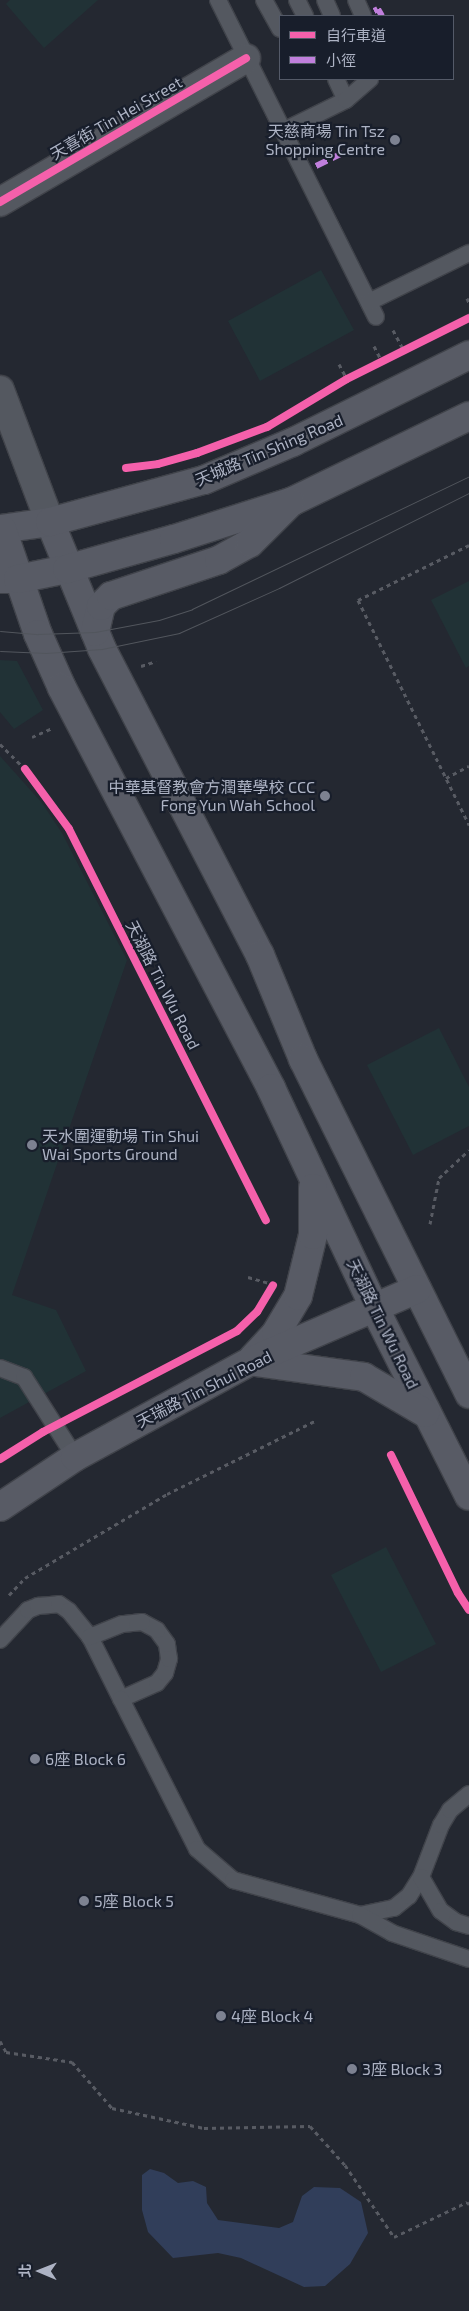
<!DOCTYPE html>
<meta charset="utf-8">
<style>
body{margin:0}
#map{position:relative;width:469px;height:2311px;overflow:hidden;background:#242831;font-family:"Exo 2","Noto Sans TC",sans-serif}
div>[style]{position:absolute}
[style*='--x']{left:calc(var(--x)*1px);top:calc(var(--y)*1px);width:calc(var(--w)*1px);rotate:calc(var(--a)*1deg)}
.green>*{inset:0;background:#213236}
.water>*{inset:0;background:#313e5a}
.path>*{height:3px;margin-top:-1.5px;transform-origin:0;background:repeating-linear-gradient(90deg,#585b63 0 4px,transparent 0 8px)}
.roads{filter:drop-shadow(1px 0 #40434a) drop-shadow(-1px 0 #40434a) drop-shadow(0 1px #40434a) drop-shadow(0 -1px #40434a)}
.lane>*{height:16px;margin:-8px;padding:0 8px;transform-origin:8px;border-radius:8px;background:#545860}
.street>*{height:28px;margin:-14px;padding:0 14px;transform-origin:14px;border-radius:14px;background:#545860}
.secondary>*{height:28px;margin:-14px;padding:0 14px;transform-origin:14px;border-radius:14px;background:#585b65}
.tram>*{height:1px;margin:-0.5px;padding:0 0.5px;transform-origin:0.5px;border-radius:0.5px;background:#52565d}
.quiet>*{height:6px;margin-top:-3px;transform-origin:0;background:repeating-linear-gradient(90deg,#c07fdc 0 12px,transparent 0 18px)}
.cycleway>*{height:8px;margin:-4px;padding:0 4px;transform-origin:4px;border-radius:4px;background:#f560ab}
.dots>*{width:14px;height:14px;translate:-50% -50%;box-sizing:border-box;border:2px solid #181e2b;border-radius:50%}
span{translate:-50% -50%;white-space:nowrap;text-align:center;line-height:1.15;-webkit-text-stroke:4.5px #181e2b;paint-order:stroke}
.street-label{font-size:16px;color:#adb3c4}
.poi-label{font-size:16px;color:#adb3c4}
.right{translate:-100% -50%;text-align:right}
.left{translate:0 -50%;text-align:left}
.legend{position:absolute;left:279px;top:15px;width:175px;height:65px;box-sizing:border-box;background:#181e2b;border:1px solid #545a68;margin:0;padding:6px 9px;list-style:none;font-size:15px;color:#adb3c4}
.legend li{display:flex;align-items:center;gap:10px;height:25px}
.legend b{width:25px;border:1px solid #545a68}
.north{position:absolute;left:15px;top:2246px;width:50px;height:50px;-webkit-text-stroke:4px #181e2b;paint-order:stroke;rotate:271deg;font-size:14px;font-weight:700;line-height:20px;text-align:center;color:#adb3c4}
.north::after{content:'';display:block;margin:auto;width:18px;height:22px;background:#adb3c4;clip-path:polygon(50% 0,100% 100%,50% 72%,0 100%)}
</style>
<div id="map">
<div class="green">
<div style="clip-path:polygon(10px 0,98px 0,44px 48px,6px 4px)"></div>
<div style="clip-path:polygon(321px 270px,354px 330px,260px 381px,228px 321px)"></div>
<div style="clip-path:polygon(469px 581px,469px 666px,466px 668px,431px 600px)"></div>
<div style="clip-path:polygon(0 660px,17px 661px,43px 710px,14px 729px,0 712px)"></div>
<div style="clip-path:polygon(0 756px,42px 803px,62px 833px,127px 960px,12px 1295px,56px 1310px,86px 1371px,0 1418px)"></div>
<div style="clip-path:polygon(439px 1028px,469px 1087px,469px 1126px,413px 1155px,367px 1065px)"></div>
<div style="clip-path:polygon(386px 1547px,436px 1644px,381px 1672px,331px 1575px)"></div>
</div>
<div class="water">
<div style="clip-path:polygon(150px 2169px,164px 2173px,178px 2183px,193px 2181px,206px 2187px,207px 2203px,218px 2220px,279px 2228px,293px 2222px,302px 2196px,314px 2187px,340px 2188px,361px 2202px,368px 2233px,350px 2264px,325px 2286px,304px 2287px,241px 2258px,218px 2253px,173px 2258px,148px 2232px,142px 2210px,142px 2175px)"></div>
</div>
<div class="path">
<div style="--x:467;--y:298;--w:5;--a:68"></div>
<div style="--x:393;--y:330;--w:24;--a:62"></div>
<div style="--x:374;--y:346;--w:18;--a:63"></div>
<div style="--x:339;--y:364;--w:17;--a:62"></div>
<div style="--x:469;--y:545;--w:124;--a:153.6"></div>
<div style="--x:358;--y:600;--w:251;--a:63.7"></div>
<div style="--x:141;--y:666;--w:16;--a:-18"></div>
<div style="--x:32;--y:737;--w:22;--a:-24"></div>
<div style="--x:0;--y:744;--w:35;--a:45"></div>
<div style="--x:446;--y:778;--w:26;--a:-28"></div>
<div style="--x:430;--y:1224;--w:47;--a:-78.9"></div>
<div style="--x:439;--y:1178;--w:41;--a:-43"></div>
<div style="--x:248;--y:1277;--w:26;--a:16"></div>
<div style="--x:9;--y:1595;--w:23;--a:-47"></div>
<div style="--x:25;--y:1578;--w:165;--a:-30.6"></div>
<div style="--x:167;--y:1494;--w:165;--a:-26.3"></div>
<div style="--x:0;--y:2041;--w:13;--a:61"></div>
<div style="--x:6;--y:2052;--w:67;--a:8.6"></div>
<div style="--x:72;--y:2062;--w:61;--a:49"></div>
<div style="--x:112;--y:2108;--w:94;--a:12.3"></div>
<div style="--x:204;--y:2128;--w:106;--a:-1.1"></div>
<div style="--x:310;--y:2126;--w:52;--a:48.1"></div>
<div style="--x:345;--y:2165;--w:87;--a:55.8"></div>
<div style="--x:394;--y:2237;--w:81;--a:-25.6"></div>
<div style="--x:467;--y:2202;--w:3;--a:45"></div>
</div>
<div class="roads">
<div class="lane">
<div style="--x:218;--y:0;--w:354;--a:63.5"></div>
<div style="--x:264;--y:0;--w:33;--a:61"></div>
<div style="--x:297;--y:0;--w:18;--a:63"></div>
<div style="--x:325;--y:0;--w:17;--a:66"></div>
<div style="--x:356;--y:0;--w:17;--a:66"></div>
<div style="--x:336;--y:79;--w:23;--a:65"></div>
<div style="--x:283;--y:131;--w:70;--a:-26.2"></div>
<div style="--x:346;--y:100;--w:32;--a:-41"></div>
<div style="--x:369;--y:302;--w:111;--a:-26.1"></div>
<div style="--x:0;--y:1368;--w:26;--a:21"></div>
<div style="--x:24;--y:1377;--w:95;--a:57.5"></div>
<div style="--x:0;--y:1640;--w:41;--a:-47"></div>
<div style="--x:28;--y:1610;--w:11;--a:-22"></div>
<div style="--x:38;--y:1606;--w:21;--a:-5"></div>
<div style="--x:59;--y:1604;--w:12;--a:35"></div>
<div style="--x:69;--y:1611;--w:33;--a:51"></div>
<div style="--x:90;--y:1637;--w:69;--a:63.4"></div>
<div style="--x:121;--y:1699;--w:39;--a:-24"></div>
<div style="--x:157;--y:1683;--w:13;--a:-51"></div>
<div style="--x:165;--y:1673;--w:15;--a:-74"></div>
<div style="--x:169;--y:1659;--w:15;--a:-98"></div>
<div style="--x:167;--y:1644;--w:17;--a:-126"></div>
<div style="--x:157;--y:1630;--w:17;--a:-152"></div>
<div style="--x:142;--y:1622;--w:20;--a:174"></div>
<div style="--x:122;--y:1624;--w:35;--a:158"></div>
<div style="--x:121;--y:1699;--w:168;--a:63.1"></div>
<div style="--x:197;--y:1849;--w:48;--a:40.7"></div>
<div style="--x:233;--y:1880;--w:132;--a:15.4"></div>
<div style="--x:360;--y:1915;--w:35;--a:-12"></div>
<div style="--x:394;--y:1908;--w:19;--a:-39"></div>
<div style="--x:409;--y:1896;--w:22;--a:-58"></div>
<div style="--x:421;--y:1877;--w:56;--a:-69"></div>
<div style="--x:441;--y:1825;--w:17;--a:-59"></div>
<div style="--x:450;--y:1810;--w:25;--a:-40"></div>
<div style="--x:421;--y:1877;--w:39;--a:60"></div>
<div style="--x:441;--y:1911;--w:19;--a:36"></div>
<div style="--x:456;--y:1922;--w:14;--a:17"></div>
<div style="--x:360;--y:1915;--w:37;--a:29"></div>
<div style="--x:392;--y:1933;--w:81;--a:18.7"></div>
</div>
<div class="street">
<div style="--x:0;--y:202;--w:285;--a:-30.3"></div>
<div style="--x:0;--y:390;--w:141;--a:69.3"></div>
</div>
<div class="secondary">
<div style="--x:50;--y:522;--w:137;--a:67.7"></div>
<div style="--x:102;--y:649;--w:344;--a:62.7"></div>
<div style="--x:260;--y:955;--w:113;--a:67.5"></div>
<div style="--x:303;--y:1059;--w:374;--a:63.6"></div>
<div style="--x:0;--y:529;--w:50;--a:-8"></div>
<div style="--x:50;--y:522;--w:160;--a:-15.3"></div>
<div style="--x:204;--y:480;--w:97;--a:-23.1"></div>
<div style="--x:293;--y:442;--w:196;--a:-26.3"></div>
<div style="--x:2;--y:529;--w:111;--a:71.1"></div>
<div style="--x:38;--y:634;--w:59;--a:66"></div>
<div style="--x:62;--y:688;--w:451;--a:62.4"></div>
<div style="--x:271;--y:1088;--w:244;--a:64.8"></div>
<div style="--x:375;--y:1309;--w:209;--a:63.3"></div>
<div style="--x:0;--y:579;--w:18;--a:0"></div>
<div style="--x:18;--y:579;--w:50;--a:-11.5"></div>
<div style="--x:67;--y:569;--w:111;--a:-15.7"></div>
<div style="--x:174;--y:539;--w:125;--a:-17.7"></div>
<div style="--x:293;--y:501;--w:195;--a:-25.8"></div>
<div style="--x:95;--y:632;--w:27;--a:-77"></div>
<div style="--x:101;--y:606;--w:14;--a:-45"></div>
<div style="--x:111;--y:596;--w:114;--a:-18.4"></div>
<div style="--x:219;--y:560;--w:35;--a:-29"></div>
<div style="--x:250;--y:543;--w:57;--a:-45"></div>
<div style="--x:253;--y:1358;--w:34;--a:-47"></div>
<div style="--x:276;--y:1333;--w:43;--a:-59.3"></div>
<div style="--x:298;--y:1296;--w:63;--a:-76.2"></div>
<div style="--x:313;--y:1235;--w:47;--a:-90"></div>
<div style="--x:255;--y:1362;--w:110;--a:7.8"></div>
<div style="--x:364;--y:1377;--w:71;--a:30.5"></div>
<div style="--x:0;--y:1507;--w:90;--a:-33.7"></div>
<div style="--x:75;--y:1457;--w:200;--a:-28.6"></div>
<div style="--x:251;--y:1361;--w:181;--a:-23.4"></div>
</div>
</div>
<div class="tram">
<div style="--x:0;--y:631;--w:38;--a:5"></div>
<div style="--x:38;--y:634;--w:57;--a:-2"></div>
<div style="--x:95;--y:632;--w:65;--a:-10.6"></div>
<div style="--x:159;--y:620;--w:35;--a:-18"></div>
<div style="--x:192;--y:609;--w:307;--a:-25.6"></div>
<div style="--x:0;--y:651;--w:46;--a:2.5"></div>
<div style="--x:46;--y:653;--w:56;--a:-4.1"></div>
<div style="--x:102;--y:649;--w:79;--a:-11.7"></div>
<div style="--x:179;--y:633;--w:110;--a:-24.2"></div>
<div style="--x:279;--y:588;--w:212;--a:-26.6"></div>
</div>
<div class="quiet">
<div style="--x:374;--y:11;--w:4;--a:-27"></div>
<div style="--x:378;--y:9;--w:8;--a:60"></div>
<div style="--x:316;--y:166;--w:34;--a:-26"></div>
</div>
<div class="cycleway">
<div style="--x:0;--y:202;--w:285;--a:-30.3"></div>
<div style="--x:126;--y:468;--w:32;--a:-7"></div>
<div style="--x:158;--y:464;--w:41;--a:-15.8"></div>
<div style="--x:197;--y:453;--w:75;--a:-20.4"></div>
<div style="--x:267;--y:427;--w:93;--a:-31"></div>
<div style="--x:347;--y:379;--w:136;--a:-26.6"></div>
<div style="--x:25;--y:769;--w:74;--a:53.7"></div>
<div style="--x:69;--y:829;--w:438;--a:63.3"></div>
<div style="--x:391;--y:1455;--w:153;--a:64.1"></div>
<div style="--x:458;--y:1593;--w:20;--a:57"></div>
<div style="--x:0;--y:1459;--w:51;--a:-32.1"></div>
<div style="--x:43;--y:1432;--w:219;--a:-27.5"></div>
<div style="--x:237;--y:1331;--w:28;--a:-44"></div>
<div style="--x:257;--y:1312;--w:31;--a:-59"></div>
</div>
<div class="dots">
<div style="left:395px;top:140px;background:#7d8291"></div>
<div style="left:325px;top:796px;background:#7d8291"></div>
<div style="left:32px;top:1145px;background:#7d8291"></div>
<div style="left:35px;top:1759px;background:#7d8291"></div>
<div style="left:84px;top:1901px;background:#7d8291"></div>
<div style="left:221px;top:2016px;background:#7d8291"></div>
<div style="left:352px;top:2069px;background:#7d8291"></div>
</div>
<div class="street-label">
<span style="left:116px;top:118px;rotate:-30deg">天喜街 Tin Hei Street</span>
<span style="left:269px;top:450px;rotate:-23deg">天城路 Tin Shing Road</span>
<span style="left:163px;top:985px;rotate:63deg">天湖路 Tin Wu Road</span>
<span style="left:383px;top:1324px;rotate:64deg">天湖路 Tin Wu Road</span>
<span style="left:204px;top:1389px;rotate:-27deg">天瑞路 Tin Shui Road</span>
</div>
<div class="poi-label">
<span class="right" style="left:385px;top:140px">天慈商場 Tin Tsz<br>Shopping Centre</span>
<span class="right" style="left:315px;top:796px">中華基督教會方潤華學校 CCC<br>Fong Yun Wah School</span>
<span class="left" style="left:42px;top:1145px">天水圍運動場 Tin Shui<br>Wai Sports Ground</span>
<span class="left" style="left:45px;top:1759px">6座 Block 6</span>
<span class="left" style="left:94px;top:1901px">5座 Block 5</span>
<span class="left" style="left:231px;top:2016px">4座 Block 4</span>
<span class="left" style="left:362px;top:2069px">3座 Block 3</span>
</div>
<ul class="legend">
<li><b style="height:6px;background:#f560ab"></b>自行車道</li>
<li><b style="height:6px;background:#c07fdc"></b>小徑</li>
</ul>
<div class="north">北</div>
</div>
